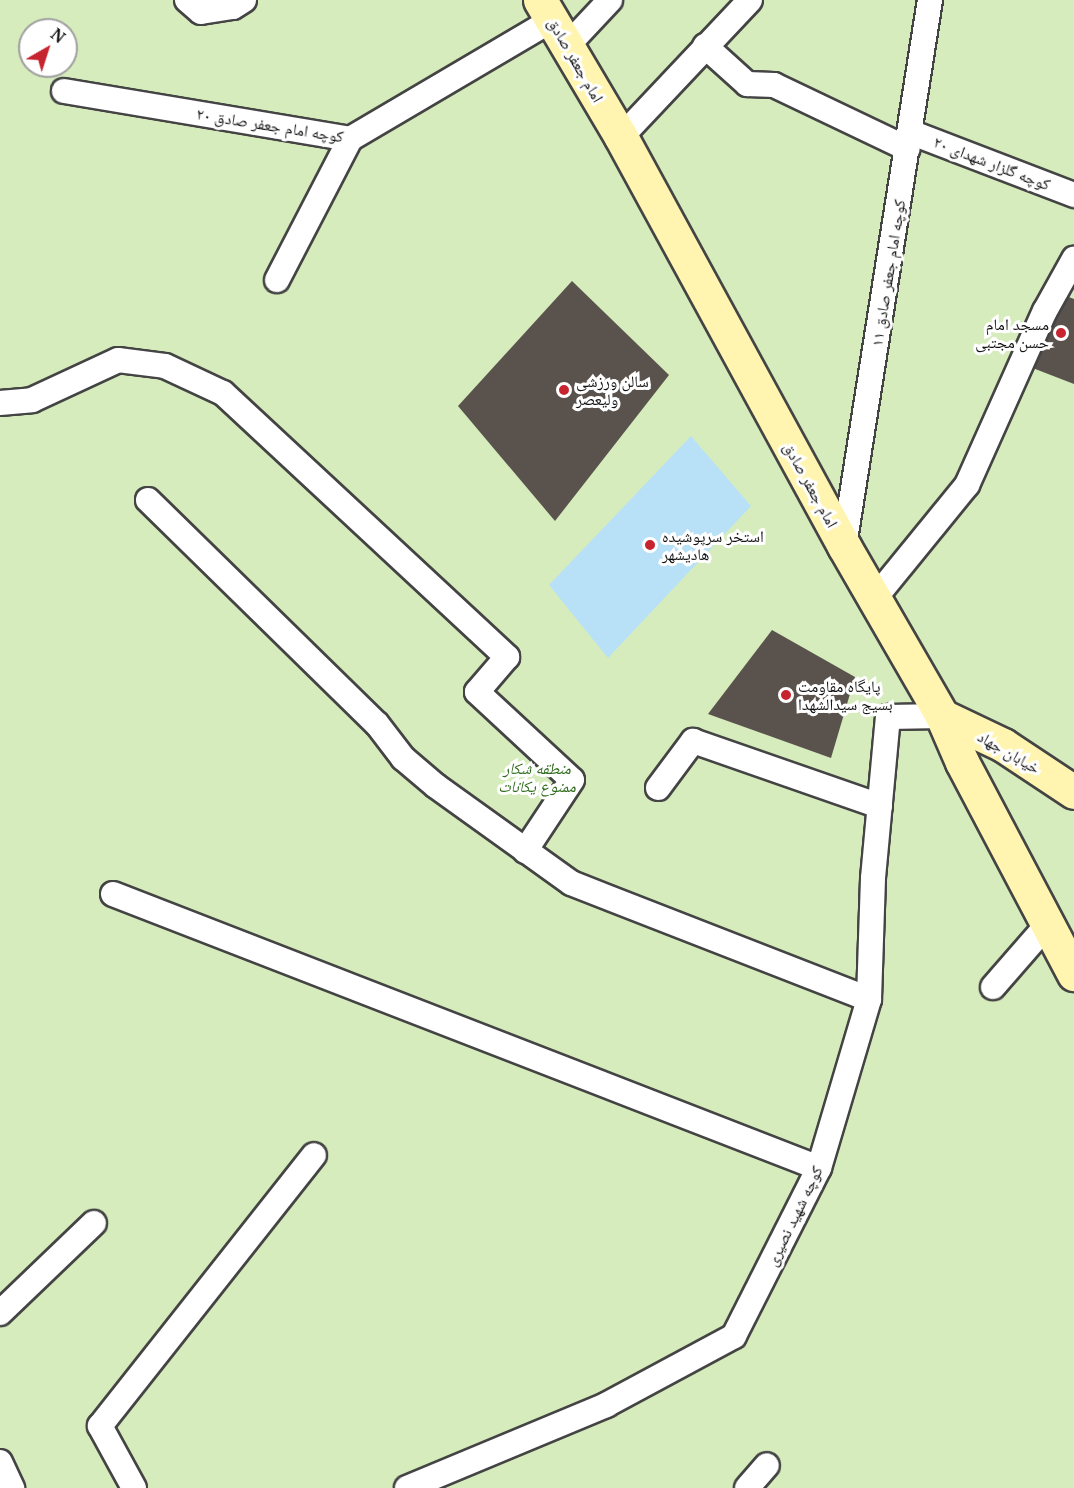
<!DOCTYPE html>
<meta charset="utf-8">
<style>
body{margin:0}
#map{position:relative;width:1074px;height:1488px;overflow:hidden;background:#fffdf5;font-family:"Noto Serif","Noto Naskh Arabic",serif}
div>[style]{position:absolute}
[style*='--x']{left:calc(var(--x)*1px);top:calc(var(--y)*1px);width:calc(var(--w)*1px);rotate:calc(var(--a)*1deg)}
.green>*{inset:0;background:#d6ecbc}
.water>*{inset:0;background:#b8e1f8}
.building>*{inset:0;background:#5a524d}
.roads{filter:drop-shadow(2px 0 #444) drop-shadow(-2px 0 #444) drop-shadow(0 2px #444) drop-shadow(0 -2px #444)}
.street>*{height:24px;margin:-12px;padding:0 12px;transform-origin:12px;border-radius:12px;background:#fff}
.secondary>*{height:33px;margin:-16.5px;padding:0 16.5px;transform-origin:16.5px;border-radius:16.5px;background:#fff5b0}
.dots>*{width:16px;height:16px;translate:-50% -50%;box-sizing:border-box;border:3px solid #fff;border-radius:50%}
span{translate:-50% -50%;white-space:nowrap;text-align:center;line-height:1.15;-webkit-text-stroke:6px #fff;paint-order:stroke}
.street-label{font-size:16px;color:#111}
.poi-label{font-size:16px;color:#111}
.right{translate:-100% -50%;text-align:right}
.left{translate:0 -50%;text-align:left}
.park-label{font-size:16px;color:#306c1e;font-style:italic}
.north{position:absolute;left:18px;top:18px;width:60px;height:60px;box-sizing:border-box;background:#fff;border:2px solid #a0a0a0;border-radius:50%;rotate:39deg;font-size:16px;font-weight:700;line-height:24px;text-align:center;color:#111}
.north::after{content:'';display:block;margin:auto;width:21px;height:27px;background:#c6242f;clip-path:polygon(50% 0,100% 100%,50% 72%,0 100%)}
</style>
<div id="map">
<div class="green">
<div style="clip-path:polygon(evenodd,0 0,1074px 0,1074px 1488px,0 1488px,0 0,30px 30px,66px 30px,66px 66px,30px 66px,30px 30px)"></div>
</div>
<div class="water">
<div style="clip-path:polygon(691px 436px,751px 506px,608px 658px,549px 585px)"></div>
</div>
<div class="building">
<div style="clip-path:polygon(572px 281px,669px 375px,555px 521px,458px 406px)"></div>
<div style="clip-path:polygon(1066px 296px,1074px 299px,1074px 384px,1030px 367px)"></div>
<div style="clip-path:polygon(772px 630px,855px 677px,831px 758px,708px 714px)"></div>
</div>
<div class="roads">
<div class="street">
<div style="--x:187;--y:0;--w:18;--a:41"></div>
<div style="--x:201;--y:12;--w:32;--a:-9"></div>
<div style="--x:233;--y:7;--w:13;--a:-32"></div>
<div style="--x:567;--y:46;--w:63;--a:-46.9"></div>
<div style="--x:705;--y:46;--w:57;--a:42.1"></div>
<div style="--x:747;--y:84;--w:27;--a:2"></div>
<div style="--x:774;--y:85;--w:148;--a:25.5"></div>
<div style="--x:64;--y:91;--w:290;--a:9.5"></div>
<div style="--x:350;--y:139;--w:234;--a:-30.5"></div>
<div style="--x:910;--y:132;--w:176;--a:21"></div>
<div style="--x:621;--y:137;--w:188;--a:-46.7"></div>
<div style="--x:277;--y:280;--w:159;--a:-62.6"></div>
<div style="--x:0;--y:403;--w:32;--a:-5"></div>
<div style="--x:32;--y:400;--w:95;--a:-24.9"></div>
<div style="--x:118;--y:360;--w:47;--a:7.3"></div>
<div style="--x:165;--y:366;--w:64;--a:25"></div>
<div style="--x:223;--y:393;--w:388;--a:42.9"></div>
<div style="--x:507;--y:657;--w:46;--a:130.6"></div>
<div style="--x:477;--y:692;--w:129;--a:42.8"></div>
<div style="--x:572;--y:780;--w:85;--a:123.5"></div>
<div style="--x:148;--y:500;--w:320;--a:44.4"></div>
<div style="--x:377;--y:724;--w:43;--a:52.6"></div>
<div style="--x:403;--y:758;--w:43;--a:40.3"></div>
<div style="--x:436;--y:786;--w:166;--a:35.7"></div>
<div style="--x:571;--y:883;--w:320;--a:21.3"></div>
<div style="--x:844;--y:546;--w:553;--a:-81.05"></div>
<div style="--x:874;--y:599;--w:147;--a:-50.8"></div>
<div style="--x:967;--y:485;--w:191;--a:-65.9"></div>
<div style="--x:1045;--y:311;--w:60;--a:-60.9"></div>
<div style="--x:658;--y:788;--w:59;--a:-53.3"></div>
<div style="--x:693;--y:741;--w:198;--a:19.2"></div>
<div style="--x:113;--y:894;--w:757;--a:21.21"></div>
<div style="--x:993;--y:987;--w:84;--a:-48.9"></div>
<div style="--x:0;--y:1313;--w:130;--a:-43.8"></div>
<div style="--x:0;--y:1462;--w:29;--a:65"></div>
<div style="--x:134;--y:1488;--w:71;--a:-118.7"></div>
<div style="--x:100;--y:1426;--w:345;--a:-51.7"></div>
<div style="--x:407;--y:1488;--w:216;--a:-22.6"></div>
<div style="--x:606;--y:1405;--w:145;--a:-28.3"></div>
<div style="--x:734;--y:1336;--w:188;--a:-63.2"></div>
<div style="--x:819;--y:1168;--w:176;--a:-73.5"></div>
<div style="--x:869;--y:999;--w:121;--a:-88.1"></div>
<div style="--x:873;--y:878;--w:162;--a:-84.7"></div>
<div style="--x:888;--y:717;--w:54;--a:-1.1"></div>
<div style="--x:747;--y:1488;--w:30;--a:-49"></div>
</div>
<div class="secondary">
<div style="--x:540;--y:0;--w:159;--a:59.4"></div>
<div style="--x:621;--y:137;--w:466;--a:61.4"></div>
<div style="--x:844;--y:546;--w:196;--a:60"></div>
<div style="--x:942;--y:716;--w:50;--a:66.5"></div>
<div style="--x:962;--y:762;--w:240;--a:62.2"></div>
<div style="--x:942;--y:716;--w:68;--a:25.4"></div>
<div style="--x:1003;--y:745;--w:85;--a:33.5"></div>
</div>
</div>
<div class="dots">
<div style="left:1061px;top:333px;background:#c6242f"></div>
<div style="left:564px;top:390px;background:#c6242f"></div>
<div style="left:650px;top:545px;background:#c6242f"></div>
<div style="left:786px;top:695px;background:#c6242f"></div>
</div>
<div class="street-label">
<span style="left:576px;top:60px;rotate:60deg">امام جعفر صادق</span>
<span style="left:270px;top:125px;rotate:9deg">کوچه امام جعفر صادق ۲۰</span>
<span style="left:992px;top:163px;rotate:21deg">کوچه گلزار شهدای ۲۰</span>
<span style="left:888px;top:273px;rotate:-81deg">کوچه امام جعفر صادق ۱۱</span>
<span style="left:811px;top:485px;rotate:61deg">امام جعفر صادق</span>
<span style="left:1009px;top:752px;rotate:30deg">خیابان جهاد</span>
<span style="left:794px;top:1216px;rotate:-64deg">کوچه شهید نصیری</span>
</div>
<div class="poi-label">
<span class="right" style="left:1049px;top:333px">مسجد امام<br>حسن مجتبی</span>
<span class="left" style="left:576px;top:390px">سالن ورزشی<br>ولیعصر</span>
<span class="left" style="left:662px;top:545px">استخر سرپوشیده<br>هادیشهر</span>
<span class="left" style="left:798px;top:695px">پایگاه مقاومت<br>بسیج سیدالشهدا</span>
</div>
<div class="park-label">
<span style="left:537px;top:777px">منطقه شکار<br>ممنوع یکانات</span>
</div>
<div class="north">N</div>
</div>
